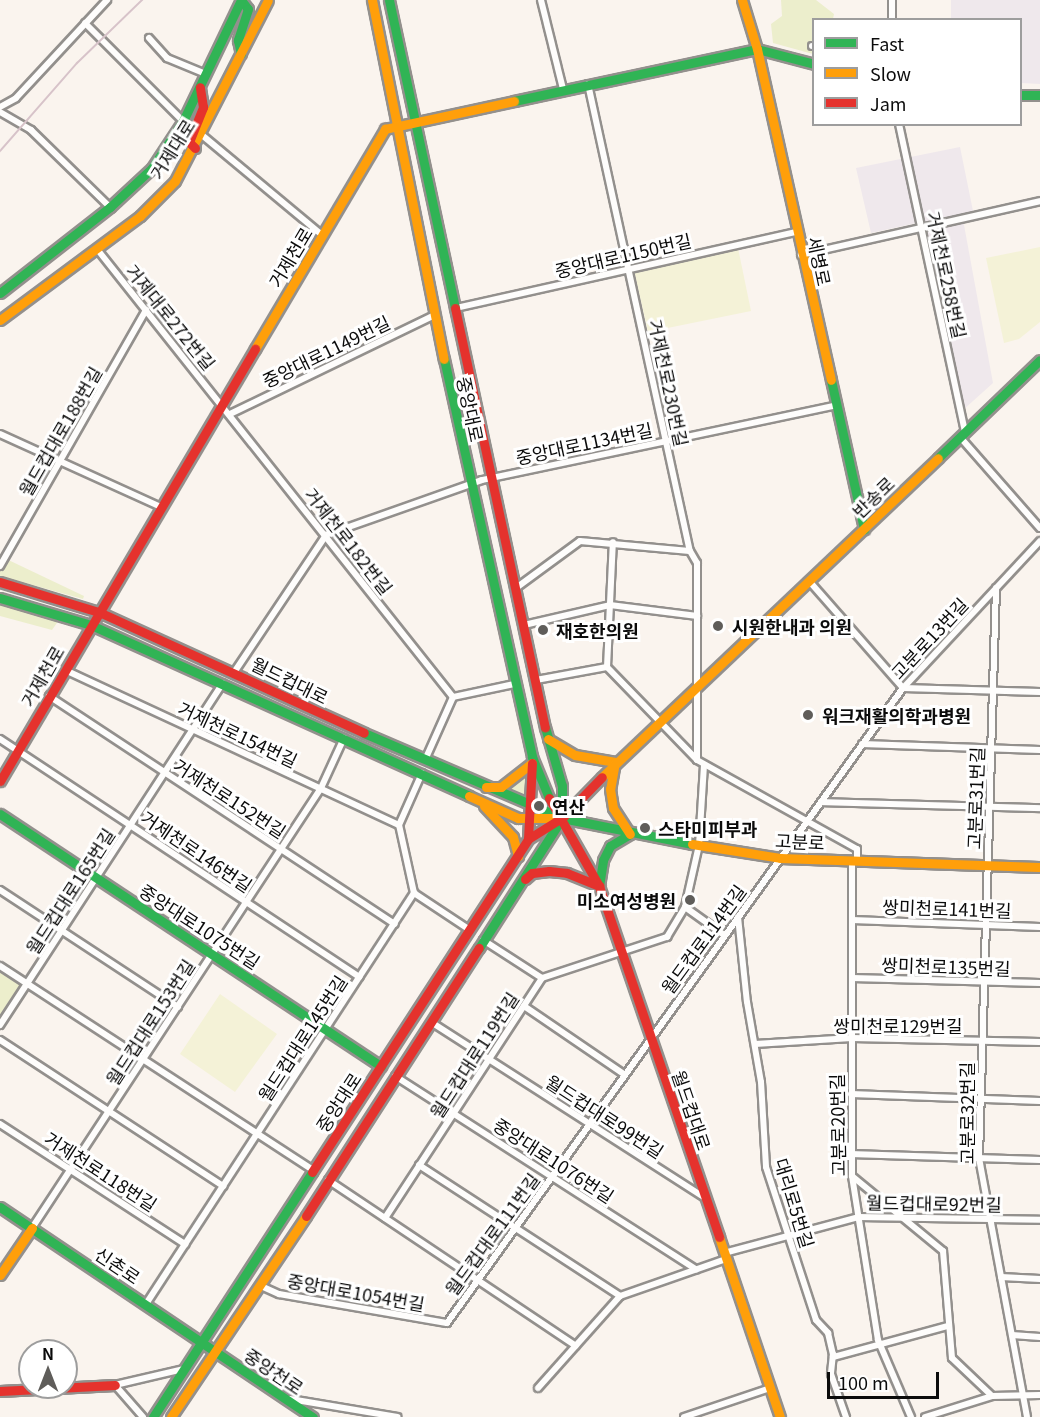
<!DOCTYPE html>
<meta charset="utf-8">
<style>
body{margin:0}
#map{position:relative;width:1040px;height:1417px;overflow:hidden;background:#faf4ee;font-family:Georgia,"Noto Sans KR",serif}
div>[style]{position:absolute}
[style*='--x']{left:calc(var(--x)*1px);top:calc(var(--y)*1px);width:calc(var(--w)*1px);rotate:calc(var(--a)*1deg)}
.industrial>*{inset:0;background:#efe8ec}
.green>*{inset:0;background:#eceecc}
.pitch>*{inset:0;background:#f4f2d7}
.roads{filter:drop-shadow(2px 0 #93908d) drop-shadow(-2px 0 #93908d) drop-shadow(0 2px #93908d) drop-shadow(0 -2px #93908d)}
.street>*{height:6px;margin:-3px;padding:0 3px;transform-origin:3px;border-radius:3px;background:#fefdfc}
.fast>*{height:9px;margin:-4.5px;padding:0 4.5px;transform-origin:4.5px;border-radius:4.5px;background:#30b455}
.slow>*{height:9px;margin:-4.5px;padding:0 4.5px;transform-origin:4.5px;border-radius:4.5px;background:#ff9f0a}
.jam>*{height:9px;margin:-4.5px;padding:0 4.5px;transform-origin:4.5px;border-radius:4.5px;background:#e5322d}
.rail>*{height:2px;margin:-1px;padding:0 1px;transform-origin:1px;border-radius:1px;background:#d7c3c9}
.dots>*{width:16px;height:16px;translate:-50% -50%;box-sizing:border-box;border:3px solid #fff;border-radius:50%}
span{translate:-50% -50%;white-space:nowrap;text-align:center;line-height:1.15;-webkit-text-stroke:6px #fff;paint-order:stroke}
.street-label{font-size:18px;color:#0b0b0b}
.poi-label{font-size:18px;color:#0b0b0b;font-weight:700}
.left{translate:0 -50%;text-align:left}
.right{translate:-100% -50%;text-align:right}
.legend{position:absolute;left:812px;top:18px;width:210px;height:108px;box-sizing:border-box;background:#fff;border:2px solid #9d9d9d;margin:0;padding:8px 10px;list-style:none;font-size:18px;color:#0b0b0b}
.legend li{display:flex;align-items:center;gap:12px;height:30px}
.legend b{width:30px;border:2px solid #9d9d9d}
.north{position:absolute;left:18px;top:1339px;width:60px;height:60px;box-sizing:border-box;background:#fff;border:2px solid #9d9d9d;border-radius:50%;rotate:0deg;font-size:16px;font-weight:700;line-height:24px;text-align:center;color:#0b0b0b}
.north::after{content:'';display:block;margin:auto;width:21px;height:27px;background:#5f5d5a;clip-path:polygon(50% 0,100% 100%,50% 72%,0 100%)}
.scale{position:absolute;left:827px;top:1372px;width:112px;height:27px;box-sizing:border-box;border:3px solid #0b0b0b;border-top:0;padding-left:8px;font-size:18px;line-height:21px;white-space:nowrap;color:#0b0b0b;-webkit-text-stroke:4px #fff;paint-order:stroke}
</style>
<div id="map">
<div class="industrial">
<div style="clip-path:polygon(951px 0,1040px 0,1040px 84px,1021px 83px,1020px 20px,951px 19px)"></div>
<div style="clip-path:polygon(960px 147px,973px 211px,962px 214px,993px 383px,963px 410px,921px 222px,871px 233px,856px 168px)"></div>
</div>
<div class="green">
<div style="clip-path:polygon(781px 0,816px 0,834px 14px,833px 19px,814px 20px,813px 54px,773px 43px,771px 24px,782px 16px)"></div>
<div style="clip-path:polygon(0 556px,84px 596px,83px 599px,0 576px)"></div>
<div style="clip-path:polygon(0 604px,59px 620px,52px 630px,0 616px)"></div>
<div style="clip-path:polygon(525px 774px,525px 795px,507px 792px,506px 788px)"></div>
<div style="clip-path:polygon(0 968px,23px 984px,3px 1015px,0 1014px)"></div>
</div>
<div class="pitch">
<div style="clip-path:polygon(1040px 247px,1040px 322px,1019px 339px,1004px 343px,986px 258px)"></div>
<div style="clip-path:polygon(738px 248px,751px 311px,648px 332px,634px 271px)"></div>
<div style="clip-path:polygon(220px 994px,277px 1034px,235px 1092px,180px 1054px)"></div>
</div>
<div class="roads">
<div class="street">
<div style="--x:541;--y:0;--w:92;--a:76.1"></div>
<div style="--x:892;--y:20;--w:20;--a:-90"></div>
<div style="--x:85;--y:23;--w:139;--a:45"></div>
<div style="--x:149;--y:38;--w:27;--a:48"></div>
<div style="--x:167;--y:58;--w:42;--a:22.3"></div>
<div style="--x:812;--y:46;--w:2;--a:0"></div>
<div style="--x:588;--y:84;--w:478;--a:77.7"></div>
<div style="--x:690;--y:551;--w:14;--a:60"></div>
<div style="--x:697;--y:563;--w:197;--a:90"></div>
<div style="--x:0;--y:107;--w:18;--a:-29"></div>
<div style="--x:16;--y:98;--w:134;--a:-47.1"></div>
<div style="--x:0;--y:112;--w:36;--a:30"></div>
<div style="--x:31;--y:130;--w:110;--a:44.3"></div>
<div style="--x:899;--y:124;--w:315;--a:77.9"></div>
<div style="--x:202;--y:135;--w:156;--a:39.8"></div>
<div style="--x:97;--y:249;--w:572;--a:51.53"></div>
<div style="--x:801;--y:255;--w:245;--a:-12.7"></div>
<div style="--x:456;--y:308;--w:348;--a:-12.6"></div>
<div style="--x:230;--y:414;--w:228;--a:-25.8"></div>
<div style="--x:0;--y:434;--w:177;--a:24.4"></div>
<div style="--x:960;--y:437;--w:121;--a:48.7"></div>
<div style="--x:0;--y:566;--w:295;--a:-60.3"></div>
<div style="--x:810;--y:582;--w:141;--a:48.7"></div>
<div style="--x:516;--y:588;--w:79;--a:-36.3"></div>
<div style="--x:580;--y:541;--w:110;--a:5.2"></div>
<div style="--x:996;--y:588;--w:570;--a:91.71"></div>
<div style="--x:979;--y:1158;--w:263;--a:79.5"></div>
<div style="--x:524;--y:625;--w:88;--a:-13.1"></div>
<div style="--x:610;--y:605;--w:88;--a:7.2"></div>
<div style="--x:607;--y:667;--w:129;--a:45.9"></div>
<div style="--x:697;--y:760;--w:183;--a:29.1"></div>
<div style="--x:857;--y:849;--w:11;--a:90"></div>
<div style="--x:607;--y:667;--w:125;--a:-87.3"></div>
<div style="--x:65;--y:670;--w:368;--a:24.9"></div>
<div style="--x:235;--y:671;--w:164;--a:-56.2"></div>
<div style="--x:326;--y:535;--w:165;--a:-19.4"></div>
<div style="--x:482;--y:480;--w:360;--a:-11.9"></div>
<div style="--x:536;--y:680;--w:72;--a:-10.4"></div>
<div style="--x:903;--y:688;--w:137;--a:1.7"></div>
<div style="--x:49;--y:696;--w:414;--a:33.4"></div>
<div style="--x:0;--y:739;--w:431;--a:33.5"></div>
<div style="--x:862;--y:744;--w:178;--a:1.9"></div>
<div style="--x:425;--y:760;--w:69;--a:-66"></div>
<div style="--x:453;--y:697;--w:62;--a:-12"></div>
<div style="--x:821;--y:802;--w:219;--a:1.6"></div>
<div style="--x:852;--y:860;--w:316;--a:90"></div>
<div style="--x:852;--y:1176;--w:166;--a:81"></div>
<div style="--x:878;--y:1340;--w:84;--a:66.8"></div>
<div style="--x:0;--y:890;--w:213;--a:33.3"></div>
<div style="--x:414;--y:893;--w:67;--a:33.5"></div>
<div style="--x:685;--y:907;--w:48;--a:35.7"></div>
<div style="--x:738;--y:917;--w:85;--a:84"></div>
<div style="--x:747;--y:1002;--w:81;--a:80.1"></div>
<div style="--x:761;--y:1082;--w:85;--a:86.6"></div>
<div style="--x:766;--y:1167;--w:161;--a:71.9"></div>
<div style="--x:816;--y:1320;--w:18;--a:47"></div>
<div style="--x:828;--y:1333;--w:22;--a:77"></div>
<div style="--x:833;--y:1354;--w:20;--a:96"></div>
<div style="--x:831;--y:1374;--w:46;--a:70.8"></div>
<div style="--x:852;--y:920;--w:188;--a:2.1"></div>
<div style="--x:483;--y:940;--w:70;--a:32.8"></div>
<div style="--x:0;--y:966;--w:374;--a:33.1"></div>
<div style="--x:852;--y:978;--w:188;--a:1.5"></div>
<div style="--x:524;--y:1006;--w:122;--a:34.3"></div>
<div style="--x:431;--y:1022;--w:324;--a:32.7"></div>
<div style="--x:0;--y:1025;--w:408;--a:-56.9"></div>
<div style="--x:0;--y:1040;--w:267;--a:33.2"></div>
<div style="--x:755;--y:1044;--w:97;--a:-3.5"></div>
<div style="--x:852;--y:1038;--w:188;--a:1.2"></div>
<div style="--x:395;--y:1076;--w:358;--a:32.7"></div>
<div style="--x:851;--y:1094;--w:189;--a:2.1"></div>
<div style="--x:0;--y:1124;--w:221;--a:33"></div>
<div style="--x:850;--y:1154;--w:190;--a:1.8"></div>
<div style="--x:419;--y:1165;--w:240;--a:33.1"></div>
<div style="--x:852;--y:1176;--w:118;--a:39.5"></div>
<div style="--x:943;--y:1251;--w:107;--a:85.2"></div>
<div style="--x:952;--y:1358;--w:55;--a:43.5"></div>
<div style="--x:328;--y:1180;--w:298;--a:33.8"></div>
<div style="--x:385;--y:1218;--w:287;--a:-56.8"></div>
<div style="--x:542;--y:978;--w:132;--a:-18.2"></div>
<div style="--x:667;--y:937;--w:35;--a:-59"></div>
<div style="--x:685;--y:907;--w:64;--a:-77.3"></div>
<div style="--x:699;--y:845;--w:80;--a:-86.4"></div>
<div style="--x:32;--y:1228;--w:526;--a:-56.7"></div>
<div style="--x:321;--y:788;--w:55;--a:-65.3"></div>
<div style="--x:724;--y:1253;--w:139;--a:-15"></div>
<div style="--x:858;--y:1217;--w:182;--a:0.9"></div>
<div style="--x:1001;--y:1277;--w:39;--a:3"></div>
<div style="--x:261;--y:1286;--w:20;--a:24"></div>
<div style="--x:279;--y:1294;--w:170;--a:9.8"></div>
<div style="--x:447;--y:1323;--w:782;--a:-54.32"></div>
<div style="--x:903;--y:688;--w:201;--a:-47"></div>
<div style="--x:146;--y:1304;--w:491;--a:-56.9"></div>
<div style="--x:414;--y:893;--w:70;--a:-102.4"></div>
<div style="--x:399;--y:825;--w:57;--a:-66.1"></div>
<div style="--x:1012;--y:1335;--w:28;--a:4"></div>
<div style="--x:833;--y:1357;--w:119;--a:-15.1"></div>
<div style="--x:538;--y:1388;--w:123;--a:-48.3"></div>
<div style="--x:620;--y:1296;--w:112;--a:-19.2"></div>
<div style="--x:290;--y:1399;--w:109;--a:9.5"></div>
<div style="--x:143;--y:1417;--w:43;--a:-131.2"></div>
<div style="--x:115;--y:1385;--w:71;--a:-13.1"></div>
<div style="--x:684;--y:1417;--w:91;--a:-18.6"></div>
<div style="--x:925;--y:1417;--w:70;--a:-17.4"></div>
<div style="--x:992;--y:1396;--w:48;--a:-1.2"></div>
</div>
<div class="fast">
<div style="--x:241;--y:0;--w:11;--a:52"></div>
<div style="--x:248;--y:9;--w:33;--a:108"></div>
<div style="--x:238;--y:40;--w:14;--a:78"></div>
<div style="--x:389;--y:0;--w:315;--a:77.9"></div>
<div style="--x:1020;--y:95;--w:20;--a:0"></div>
<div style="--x:514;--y:101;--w:249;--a:-12.1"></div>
<div style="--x:757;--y:49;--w:59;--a:14.7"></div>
<div style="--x:0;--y:293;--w:140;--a:-38"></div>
<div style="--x:110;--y:207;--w:57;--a:-42.9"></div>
<div style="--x:152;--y:168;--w:56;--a:-56.6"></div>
<div style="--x:183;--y:121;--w:134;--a:-64.4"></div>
<div style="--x:444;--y:359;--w:408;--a:77.5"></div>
<div style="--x:532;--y:757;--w:44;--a:67.5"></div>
<div style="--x:831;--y:380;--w:153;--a:77.5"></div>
<div style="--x:938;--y:458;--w:141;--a:-43.9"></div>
<div style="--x:0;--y:598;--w:95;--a:16.5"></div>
<div style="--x:91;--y:625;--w:415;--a:24.3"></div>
<div style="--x:364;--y:733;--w:215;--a:23.2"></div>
<div style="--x:562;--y:818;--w:133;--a:11.3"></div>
<div style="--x:0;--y:814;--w:457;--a:33.5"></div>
<div style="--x:599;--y:886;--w:26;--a:-81"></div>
<div style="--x:603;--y:860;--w:16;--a:-63"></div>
<div style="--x:610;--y:846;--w:23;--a:-31"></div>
<div style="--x:479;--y:948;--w:154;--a:-57.4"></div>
<div style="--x:562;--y:818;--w:32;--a:-90"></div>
<div style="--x:562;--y:786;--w:61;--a:-106.1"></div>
<div style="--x:0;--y:1207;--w:377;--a:33.9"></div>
<div style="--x:153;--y:1417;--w:292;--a:-57"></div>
</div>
<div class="slow">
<div style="--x:372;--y:0;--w:366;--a:78.7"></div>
<div style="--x:742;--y:0;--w:51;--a:73"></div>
<div style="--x:757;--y:49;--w:339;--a:77.4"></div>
<div style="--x:0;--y:320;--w:174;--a:-36.6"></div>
<div style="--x:140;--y:216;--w:49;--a:-45"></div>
<div style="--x:175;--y:181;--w:203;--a:-62.8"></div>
<div style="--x:255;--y:349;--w:256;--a:-59.4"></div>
<div style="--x:385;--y:129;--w:132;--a:-12.2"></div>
<div style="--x:548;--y:739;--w:31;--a:31"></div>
<div style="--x:575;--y:755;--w:41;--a:9.9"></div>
<div style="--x:615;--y:762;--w:27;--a:100"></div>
<div style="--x:610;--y:789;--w:19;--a:81"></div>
<div style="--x:613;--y:808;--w:31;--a:57"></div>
<div style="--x:602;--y:777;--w:463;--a:-43.5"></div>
<div style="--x:486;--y:787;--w:15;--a:0"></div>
<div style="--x:501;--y:787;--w:39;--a:-38"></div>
<div style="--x:469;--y:796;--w:54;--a:24.2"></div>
<div style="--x:518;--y:818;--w:39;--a:0"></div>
<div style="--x:484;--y:806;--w:42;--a:46.9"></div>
<div style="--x:513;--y:837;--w:20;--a:75"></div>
<div style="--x:692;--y:844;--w:89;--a:9"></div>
<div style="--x:780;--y:858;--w:260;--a:2"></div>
<div style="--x:719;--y:1237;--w:190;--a:71.3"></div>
<div style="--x:0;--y:1275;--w:57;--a:-55.8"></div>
<div style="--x:171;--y:1417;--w:242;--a:-56.1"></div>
</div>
<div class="jam">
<div style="--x:195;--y:148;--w:8;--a:-135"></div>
<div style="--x:189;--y:142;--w:38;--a:-68"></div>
<div style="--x:203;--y:107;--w:20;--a:-99"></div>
<div style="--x:455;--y:308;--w:429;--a:77.9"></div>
<div style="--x:0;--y:582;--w:103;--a:16.9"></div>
<div style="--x:99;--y:612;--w:291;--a:24.5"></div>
<div style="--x:0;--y:781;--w:502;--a:-59.45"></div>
<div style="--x:549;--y:798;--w:101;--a:60.4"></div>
<div style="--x:599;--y:886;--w:371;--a:71.1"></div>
<div style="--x:528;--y:839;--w:76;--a:-87"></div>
<div style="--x:525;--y:879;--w:9;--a:-41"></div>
<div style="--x:532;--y:873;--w:17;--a:-7"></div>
<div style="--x:549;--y:871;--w:18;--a:6"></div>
<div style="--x:567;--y:873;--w:35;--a:22"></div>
<div style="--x:312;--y:1172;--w:397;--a:-57"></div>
<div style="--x:528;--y:839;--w:40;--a:-32"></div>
<div style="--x:562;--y:818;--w:57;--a:-45.7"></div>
<div style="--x:306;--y:1216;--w:319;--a:-57.2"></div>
<div style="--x:0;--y:1391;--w:115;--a:-3"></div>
</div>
</div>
<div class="rail">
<div style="--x:0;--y:151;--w:117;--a:-48.8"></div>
<div style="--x:77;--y:63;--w:91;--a:-44.1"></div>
</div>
<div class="dots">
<div style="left:718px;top:626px;background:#5f5d5a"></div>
<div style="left:543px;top:630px;background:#5f5d5a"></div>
<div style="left:808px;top:715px;background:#5f5d5a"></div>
<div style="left:539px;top:806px;background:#5f5d5a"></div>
<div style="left:645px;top:828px;background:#5f5d5a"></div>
<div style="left:690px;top:900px;background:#5f5d5a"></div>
</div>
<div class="street-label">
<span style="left:172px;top:149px;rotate:-58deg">거제대로</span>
<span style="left:623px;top:255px;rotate:-13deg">중앙대로1150번길</span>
<span style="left:290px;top:257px;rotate:-59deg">거제천로</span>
<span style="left:820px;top:261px;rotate:78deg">세병로</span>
<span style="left:947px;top:275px;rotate:78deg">거제천로258번길</span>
<span style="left:171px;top:317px;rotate:51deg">거제대로272번길</span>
<span style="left:326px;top:351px;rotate:-26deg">중앙대로1149번길</span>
<span style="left:669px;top:383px;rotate:78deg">거제천로230번길</span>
<span style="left:471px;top:409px;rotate:78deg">중앙대로</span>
<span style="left:60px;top:431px;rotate:-60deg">월드컵대로188번길</span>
<span style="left:584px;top:443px;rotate:-12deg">중앙대로1134번길</span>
<span style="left:873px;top:497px;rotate:-44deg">반송로</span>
<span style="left:349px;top:541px;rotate:52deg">거제천로182번길</span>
<span style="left:929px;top:638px;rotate:-47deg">고분로13번길</span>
<span style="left:42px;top:676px;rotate:-60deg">거제천로</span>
<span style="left:290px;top:680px;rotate:26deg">월드컵대로</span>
<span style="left:238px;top:734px;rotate:25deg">거제천로154번길</span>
<span style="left:230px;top:798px;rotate:33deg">거제천로152번길</span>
<span style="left:975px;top:798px;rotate:-88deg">고분로31번길</span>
<span style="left:800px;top:841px;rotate:3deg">고분로</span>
<span style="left:197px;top:851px;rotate:34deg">거제천로146번길</span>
<span style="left:70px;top:891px;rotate:-57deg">월드컵대로165번길</span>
<span style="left:947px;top:908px;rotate:2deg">쌍미천로141번길</span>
<span style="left:200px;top:926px;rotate:33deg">중앙대로1075번길</span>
<span style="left:703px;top:939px;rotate:-54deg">월드컵로114번길</span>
<span style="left:946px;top:966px;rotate:2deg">쌍미천로135번길</span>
<span style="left:150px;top:1022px;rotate:-57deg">월드컵대로153번길</span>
<span style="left:898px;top:1025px">쌍미천로129번길</span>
<span style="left:302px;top:1038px;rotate:-57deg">월드컵대로145번길</span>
<span style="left:474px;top:1055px;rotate:-57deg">월드컵대로119번길</span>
<span style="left:338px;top:1102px;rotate:-57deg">중앙대로</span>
<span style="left:692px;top:1110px;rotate:71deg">월드컵대로</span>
<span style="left:966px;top:1113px;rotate:-90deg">고분로32번길</span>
<span style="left:605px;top:1116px;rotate:33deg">월드컵대로99번길</span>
<span style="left:837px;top:1125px;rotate:-91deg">고분로20번길</span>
<span style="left:554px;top:1160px;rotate:33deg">중앙대로1076번길</span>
<span style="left:101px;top:1171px;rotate:33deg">거제천로118번길</span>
<span style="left:795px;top:1203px;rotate:73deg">대리로5번길</span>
<span style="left:934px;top:1203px;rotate:1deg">월드컵대로92번길</span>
<span style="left:492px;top:1234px;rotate:-54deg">월드컵대로111번길</span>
<span style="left:118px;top:1265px;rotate:34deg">신촌로</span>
<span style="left:356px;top:1292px;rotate:10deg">중앙대로1054번길</span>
<span style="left:274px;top:1371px;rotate:34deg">중앙천로</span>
</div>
<div class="poi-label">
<span class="left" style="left:732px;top:626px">시원한내과 의원</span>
<span class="left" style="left:556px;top:630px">재호한의원</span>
<span class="left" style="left:822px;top:715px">워크재활의학과병원</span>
<span class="left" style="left:552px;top:806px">연산</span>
<span class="left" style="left:658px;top:828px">스타미피부과</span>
<span class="right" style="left:676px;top:900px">미소여성병원</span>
</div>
<ul class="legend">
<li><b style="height:8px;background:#30b455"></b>Fast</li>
<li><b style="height:8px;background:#ff9f0a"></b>Slow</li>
<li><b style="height:8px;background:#e5322d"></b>Jam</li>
</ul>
<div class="north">N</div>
<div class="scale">100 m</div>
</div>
